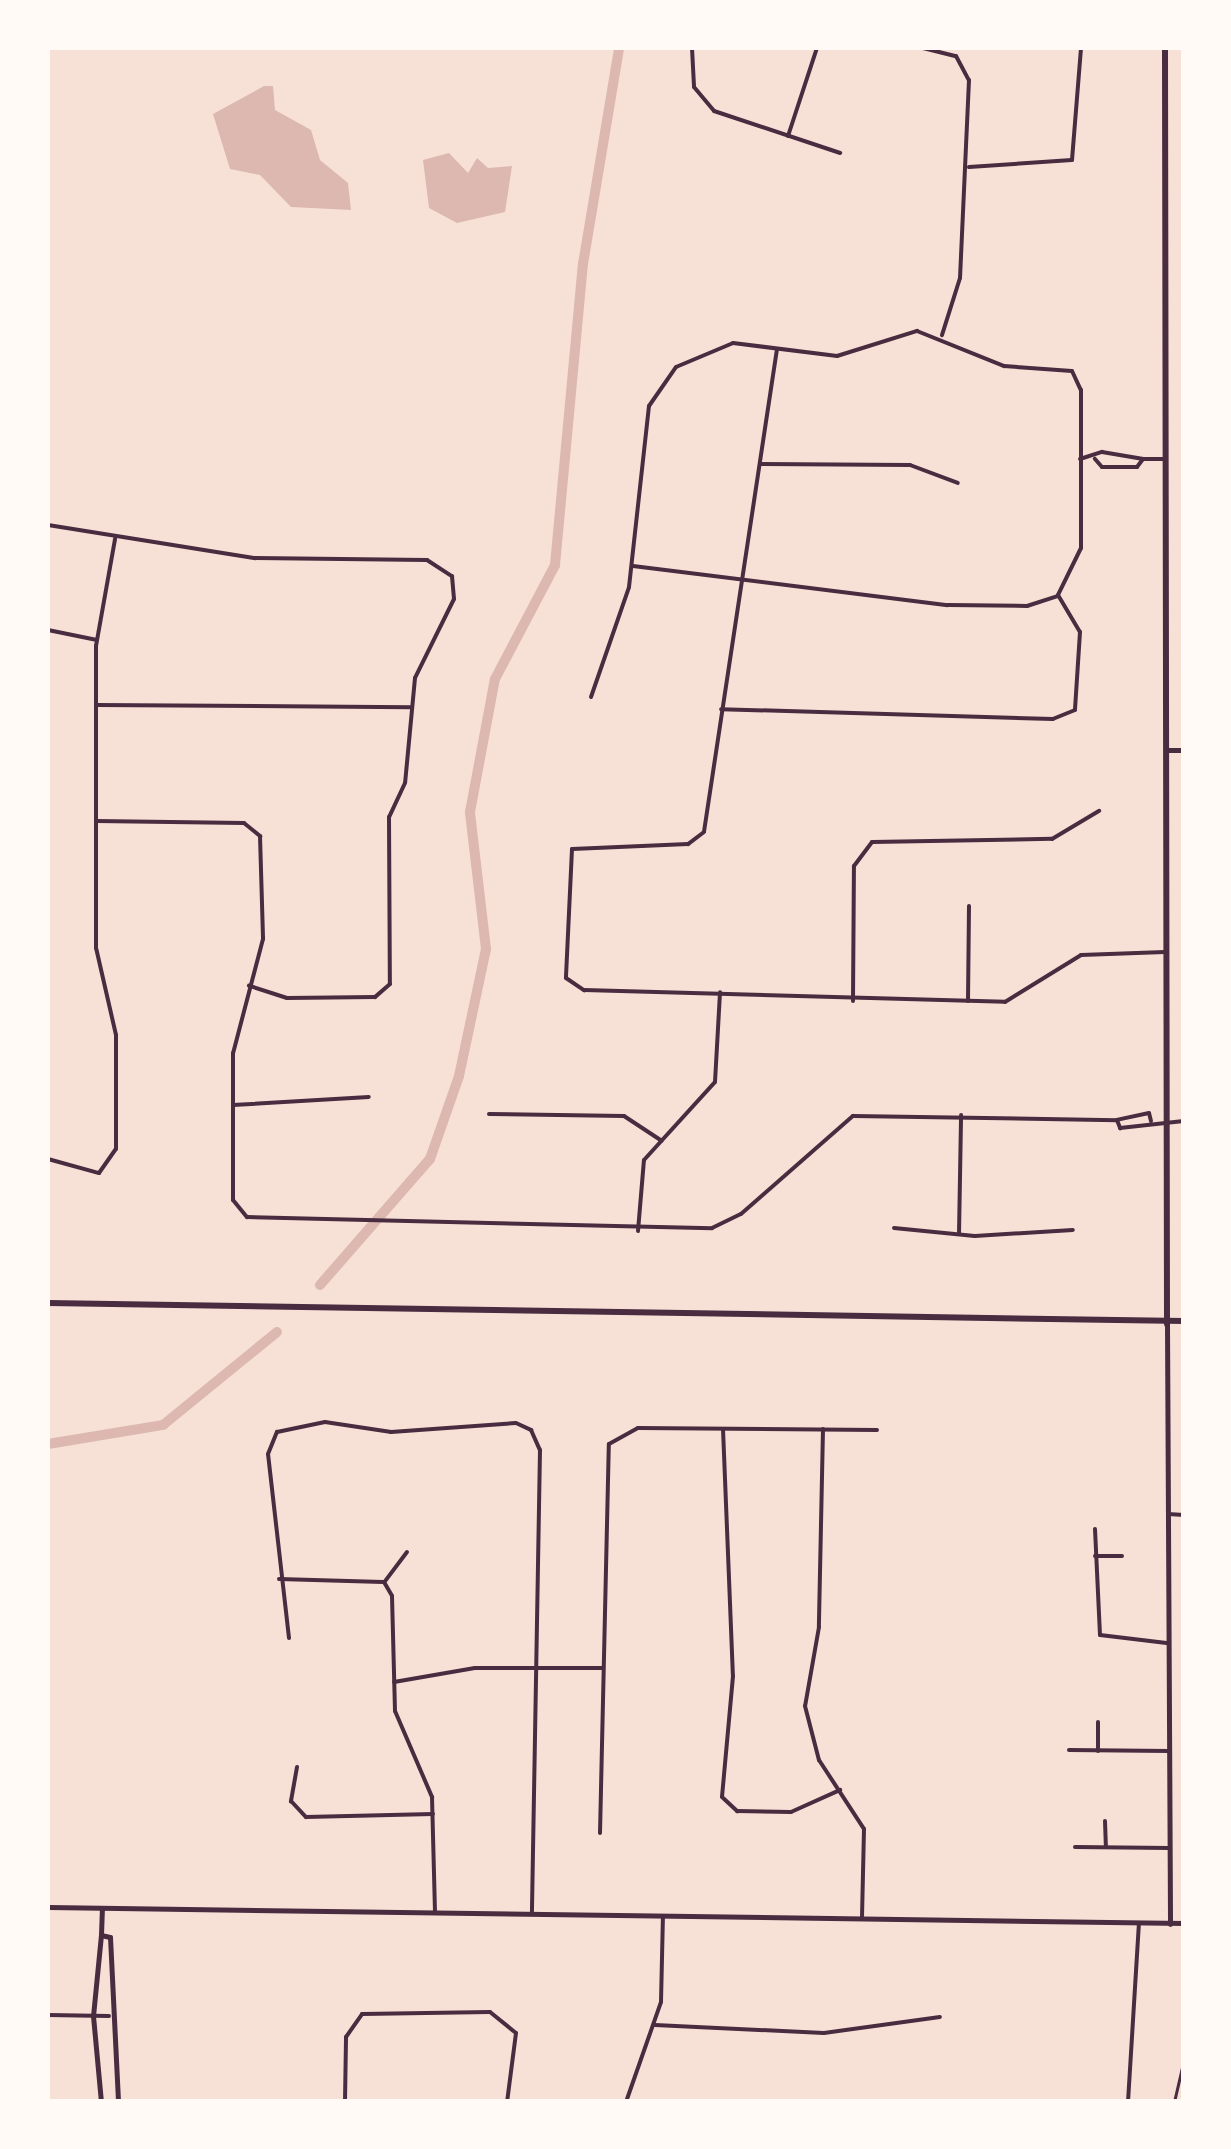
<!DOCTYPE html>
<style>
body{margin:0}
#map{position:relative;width:1231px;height:2149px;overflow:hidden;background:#f7e1d7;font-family:Overpass,sans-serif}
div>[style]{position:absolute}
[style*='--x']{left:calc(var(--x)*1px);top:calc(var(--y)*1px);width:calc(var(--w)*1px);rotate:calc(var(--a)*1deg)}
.water>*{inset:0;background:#dcb8b0}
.canal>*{height:10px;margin:-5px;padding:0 5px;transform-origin:5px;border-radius:5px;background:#dcb8b0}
.path>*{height:2.5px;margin:-1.25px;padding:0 1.25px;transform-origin:1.25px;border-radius:1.25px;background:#4a2c40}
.minor>*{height:4px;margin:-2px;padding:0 2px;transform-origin:2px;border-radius:2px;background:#4a2c40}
.tertiary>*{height:5px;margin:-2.5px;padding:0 2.5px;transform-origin:2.5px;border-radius:2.5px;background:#4a2c40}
.secondary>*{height:6px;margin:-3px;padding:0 3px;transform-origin:3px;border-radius:3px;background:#4a2c40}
.trunk>*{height:6px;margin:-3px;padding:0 3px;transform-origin:3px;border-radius:3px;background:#4a2c40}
span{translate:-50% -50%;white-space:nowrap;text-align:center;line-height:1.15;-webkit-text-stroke:10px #fffaf5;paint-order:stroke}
.frame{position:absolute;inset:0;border:50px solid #fffaf5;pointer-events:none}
</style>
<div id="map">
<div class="water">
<div style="clip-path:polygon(264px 86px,273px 86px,275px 110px,311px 130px,320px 160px,348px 183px,351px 210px,291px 207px,260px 175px,230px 169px,213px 114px)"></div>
<div style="clip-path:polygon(449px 153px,468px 173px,477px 158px,488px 168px,512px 166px,505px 212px,457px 223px,429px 208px,423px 160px)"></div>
</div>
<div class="canal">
<div style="--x:320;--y:1285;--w:167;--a:-48.9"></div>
<div style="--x:430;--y:1159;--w:88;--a:-70.7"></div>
<div style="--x:459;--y:1076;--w:130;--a:-78"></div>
<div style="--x:486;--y:949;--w:138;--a:-96.7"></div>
<div style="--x:470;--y:812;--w:135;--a:-79.4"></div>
<div style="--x:495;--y:679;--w:129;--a:-62.2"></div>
<div style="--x:555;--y:565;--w:302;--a:-84.7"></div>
<div style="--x:583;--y:264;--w:219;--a:-80.5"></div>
<div style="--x:48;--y:1444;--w:117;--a:-9.4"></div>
<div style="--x:163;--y:1425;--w:147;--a:-39.2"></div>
</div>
<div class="path">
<div style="--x:1174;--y:2102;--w:44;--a:-76.9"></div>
</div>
<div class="minor">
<div style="--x:410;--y:48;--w:2;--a:0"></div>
<div style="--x:692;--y:48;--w:39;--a:87"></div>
<div style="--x:694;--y:87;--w:31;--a:50"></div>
<div style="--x:714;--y:111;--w:133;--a:18.4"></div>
<div style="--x:923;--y:48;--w:34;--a:14"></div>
<div style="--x:956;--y:56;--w:27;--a:62"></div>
<div style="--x:969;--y:80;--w:198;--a:92.6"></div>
<div style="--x:960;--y:278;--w:60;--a:107.5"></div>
<div style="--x:788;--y:136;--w:93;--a:-71.8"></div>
<div style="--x:969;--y:167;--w:103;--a:-3.9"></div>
<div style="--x:1072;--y:160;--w:112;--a:-85.4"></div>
<div style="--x:777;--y:349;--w:488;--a:98.6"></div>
<div style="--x:704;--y:832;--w:20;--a:143"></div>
<div style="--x:688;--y:844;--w:116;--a:177.5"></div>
<div style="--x:572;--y:849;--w:129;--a:92.7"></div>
<div style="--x:566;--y:978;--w:22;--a:34"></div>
<div style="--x:584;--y:990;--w:421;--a:1.6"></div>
<div style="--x:1005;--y:1002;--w:89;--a:-31.7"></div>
<div style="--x:1081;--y:955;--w:84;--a:-2"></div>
<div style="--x:1080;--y:459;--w:23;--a:-18"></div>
<div style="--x:1102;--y:452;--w:42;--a:9.7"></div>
<div style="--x:1143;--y:459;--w:10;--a:127"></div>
<div style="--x:1137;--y:467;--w:35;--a:180"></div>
<div style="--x:1102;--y:467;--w:11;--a:-131"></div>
<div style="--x:1143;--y:459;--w:23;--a:0"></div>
<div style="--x:760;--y:464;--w:150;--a:0.4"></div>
<div style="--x:910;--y:465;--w:51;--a:20.6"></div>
<div style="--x:48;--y:525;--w:210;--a:9.1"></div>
<div style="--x:255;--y:558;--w:172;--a:0.7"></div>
<div style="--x:427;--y:560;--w:30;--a:33"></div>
<div style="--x:452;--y:576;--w:23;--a:85"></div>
<div style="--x:454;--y:599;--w:88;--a:116.3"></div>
<div style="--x:415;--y:678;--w:105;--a:95.4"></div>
<div style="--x:405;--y:783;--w:38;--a:115"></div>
<div style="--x:389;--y:817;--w:167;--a:89.7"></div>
<div style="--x:390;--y:984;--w:20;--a:139"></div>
<div style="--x:375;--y:997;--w:88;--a:179.3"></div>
<div style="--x:287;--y:998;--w:40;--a:-162"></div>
<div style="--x:633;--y:566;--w:317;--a:7.1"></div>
<div style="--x:948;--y:605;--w:79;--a:0.7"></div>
<div style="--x:1027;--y:606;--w:32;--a:-18"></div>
<div style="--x:48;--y:630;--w:50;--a:11.5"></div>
<div style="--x:591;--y:697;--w:116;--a:-70.9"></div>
<div style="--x:629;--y:587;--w:182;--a:-83.7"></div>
<div style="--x:649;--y:406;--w:47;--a:-55.3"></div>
<div style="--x:676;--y:367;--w:62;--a:-22.8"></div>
<div style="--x:733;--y:343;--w:105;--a:7.1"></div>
<div style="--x:837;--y:356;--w:84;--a:-17.4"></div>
<div style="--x:917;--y:331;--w:94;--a:21.9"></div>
<div style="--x:1004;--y:366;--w:68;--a:4.2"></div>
<div style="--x:1072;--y:371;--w:21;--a:65"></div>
<div style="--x:1081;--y:390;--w:158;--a:90"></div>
<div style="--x:1081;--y:548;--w:52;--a:116.1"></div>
<div style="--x:1058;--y:595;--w:43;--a:59.3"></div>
<div style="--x:1080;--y:632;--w:78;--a:93.7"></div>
<div style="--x:1075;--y:710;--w:24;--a:158"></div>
<div style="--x:1053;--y:719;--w:332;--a:-178.3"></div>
<div style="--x:96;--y:705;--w:315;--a:0.4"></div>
<div style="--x:96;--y:821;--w:148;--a:0.8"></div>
<div style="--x:244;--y:823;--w:21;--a:39"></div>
<div style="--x:260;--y:836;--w:103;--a:88.3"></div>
<div style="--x:263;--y:939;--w:118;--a:104.7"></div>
<div style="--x:233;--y:1053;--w:147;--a:90"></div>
<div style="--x:233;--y:1200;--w:22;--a:51"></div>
<div style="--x:247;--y:1217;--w:465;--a:1.4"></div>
<div style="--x:712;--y:1228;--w:32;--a:-26"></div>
<div style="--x:741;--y:1214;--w:149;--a:-41.2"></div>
<div style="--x:853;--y:1116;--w:264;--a:0.9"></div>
<div style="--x:853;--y:1001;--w:135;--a:-89.6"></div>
<div style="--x:854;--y:866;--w:30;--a:-53"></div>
<div style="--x:872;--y:842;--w:180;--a:-1"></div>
<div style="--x:1052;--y:839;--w:55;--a:-30.8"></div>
<div style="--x:968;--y:1001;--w:95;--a:-89.4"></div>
<div style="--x:233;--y:1105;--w:136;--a:-3.4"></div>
<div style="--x:489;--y:1114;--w:135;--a:0.8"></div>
<div style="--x:624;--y:1116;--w:45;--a:33.3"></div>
<div style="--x:1151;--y:1121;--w:8;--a:-104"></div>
<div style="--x:1149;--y:1113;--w:33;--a:168"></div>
<div style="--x:1117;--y:1120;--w:9;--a:69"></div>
<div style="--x:1120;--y:1128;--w:64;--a:-6.2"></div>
<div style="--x:48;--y:1159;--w:53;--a:15.4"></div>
<div style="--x:99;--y:1173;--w:29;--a:-55"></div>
<div style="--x:116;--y:1149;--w:114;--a:-90"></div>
<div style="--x:116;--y:1035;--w:89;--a:-102.9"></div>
<div style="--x:96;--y:948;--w:302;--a:-90"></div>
<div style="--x:96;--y:646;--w:109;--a:-79.9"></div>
<div style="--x:894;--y:1228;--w:81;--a:5.6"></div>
<div style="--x:975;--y:1236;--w:98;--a:-3.5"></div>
<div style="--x:638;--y:1231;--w:71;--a:-85.2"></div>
<div style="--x:644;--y:1160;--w:105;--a:-47.7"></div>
<div style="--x:715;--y:1082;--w:90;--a:-86.8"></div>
<div style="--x:959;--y:1234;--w:119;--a:-89"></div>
<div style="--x:723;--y:1429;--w:247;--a:87.7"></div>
<div style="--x:733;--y:1676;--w:121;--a:95.2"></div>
<div style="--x:722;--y:1797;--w:21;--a:43"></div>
<div style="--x:737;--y:1811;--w:54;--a:1.1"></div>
<div style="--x:791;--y:1812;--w:54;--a:-24.2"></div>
<div style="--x:823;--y:1429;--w:198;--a:91.2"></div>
<div style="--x:819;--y:1627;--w:80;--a:100"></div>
<div style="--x:805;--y:1706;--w:56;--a:75.5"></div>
<div style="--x:819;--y:1760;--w:82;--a:56.9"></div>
<div style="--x:864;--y:1829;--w:88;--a:91.3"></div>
<div style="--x:1168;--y:1514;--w:16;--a:4"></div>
<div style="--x:1095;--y:1529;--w:106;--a:87.3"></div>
<div style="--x:1100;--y:1635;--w:67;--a:6.8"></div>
<div style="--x:407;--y:1552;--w:38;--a:127"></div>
<div style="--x:384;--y:1582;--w:16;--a:60"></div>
<div style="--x:392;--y:1596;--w:115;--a:88.5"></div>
<div style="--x:395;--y:1711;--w:94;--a:66.7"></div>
<div style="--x:432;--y:1797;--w:115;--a:88.5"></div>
<div style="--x:1095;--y:1556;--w:27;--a:0"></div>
<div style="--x:279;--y:1579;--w:104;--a:1.7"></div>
<div style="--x:289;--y:1638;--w:185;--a:-96.5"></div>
<div style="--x:268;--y:1454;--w:24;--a:-68"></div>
<div style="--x:277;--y:1432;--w:49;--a:-11.8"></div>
<div style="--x:325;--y:1422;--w:67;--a:8.6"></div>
<div style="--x:391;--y:1432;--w:125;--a:-4.1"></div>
<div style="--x:516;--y:1423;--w:17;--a:25"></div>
<div style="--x:531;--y:1430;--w:22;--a:66"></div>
<div style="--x:540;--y:1450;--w:463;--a:91"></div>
<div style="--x:394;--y:1682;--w:82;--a:-9.8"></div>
<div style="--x:475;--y:1668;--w:128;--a:0"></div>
<div style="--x:1069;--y:1750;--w:100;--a:0.6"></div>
<div style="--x:1098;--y:1751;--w:29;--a:-90"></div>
<div style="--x:297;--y:1767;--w:35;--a:100"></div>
<div style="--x:291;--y:1801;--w:22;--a:47"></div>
<div style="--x:306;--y:1817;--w:127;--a:-1.4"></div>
<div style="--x:1105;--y:1821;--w:25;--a:88"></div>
<div style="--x:600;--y:1833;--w:389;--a:-88.7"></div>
<div style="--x:609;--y:1444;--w:33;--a:-29"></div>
<div style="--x:638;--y:1428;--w:239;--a:0.5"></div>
<div style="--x:1075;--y:1847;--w:94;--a:0.6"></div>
<div style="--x:48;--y:2015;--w:61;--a:0.9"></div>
<div style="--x:655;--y:2025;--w:169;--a:2.7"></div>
<div style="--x:824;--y:2033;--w:117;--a:-7.9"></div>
<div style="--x:345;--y:2102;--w:65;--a:-89.1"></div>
<div style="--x:346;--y:2037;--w:28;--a:-55"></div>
<div style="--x:362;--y:2014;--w:128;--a:-0.9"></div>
<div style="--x:490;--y:2012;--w:33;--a:39"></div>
<div style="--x:516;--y:2033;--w:70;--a:97.4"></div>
<div style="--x:626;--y:2102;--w:106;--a:-70.7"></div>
<div style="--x:661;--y:2002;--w:85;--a:-88.7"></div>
<div style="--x:1128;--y:2102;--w:178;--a:-86.5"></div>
</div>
<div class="tertiary">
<div style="--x:1166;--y:750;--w:17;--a:0"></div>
<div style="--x:1167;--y:1324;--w:600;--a:89.71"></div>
<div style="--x:48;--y:1907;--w:1136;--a:0.81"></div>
<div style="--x:101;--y:1935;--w:27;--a:-88"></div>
<div style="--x:101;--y:2102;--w:86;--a:-95.3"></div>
<div style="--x:93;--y:2016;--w:81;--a:-84.4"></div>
<div style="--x:101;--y:1935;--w:9;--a:13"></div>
<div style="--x:110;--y:1937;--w:165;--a:87.2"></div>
</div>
<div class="secondary">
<div style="--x:1165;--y:48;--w:1276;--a:89.91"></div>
</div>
<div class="trunk">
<div style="--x:48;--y:1303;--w:1136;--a:0.91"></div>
</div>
<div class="frame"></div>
</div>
